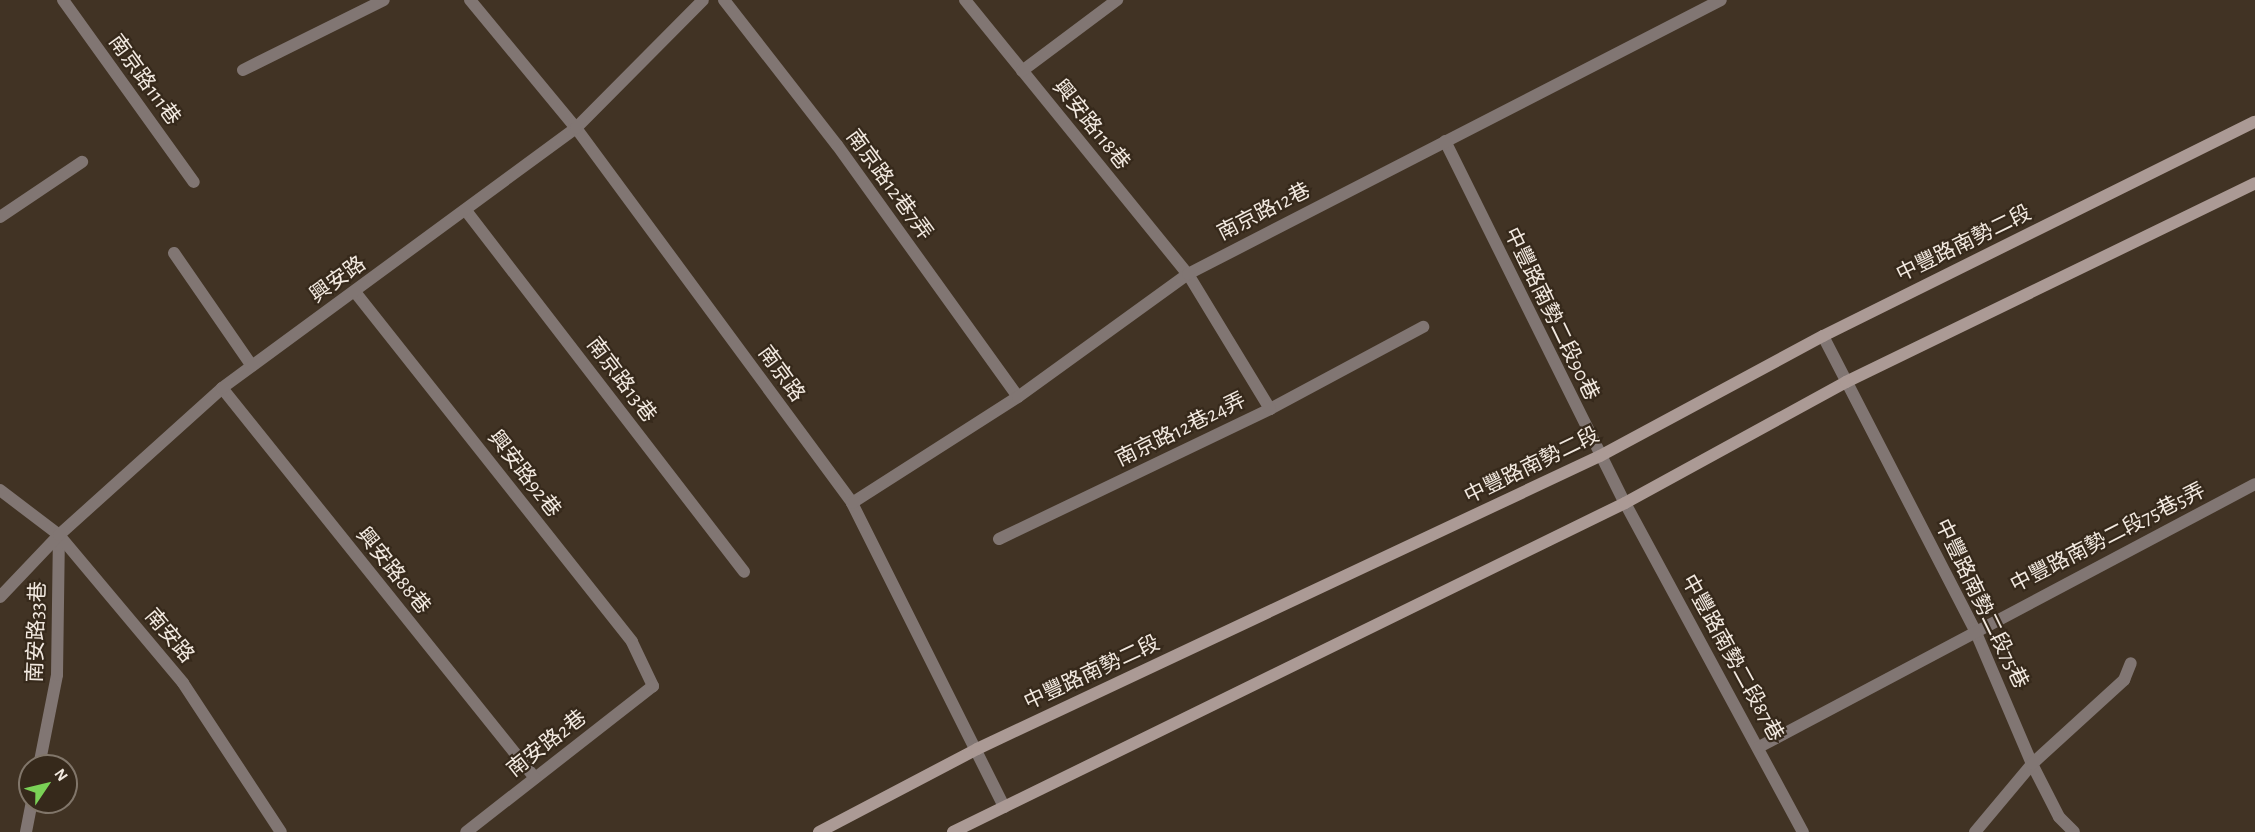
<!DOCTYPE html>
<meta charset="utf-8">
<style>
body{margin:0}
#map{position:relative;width:2255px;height:832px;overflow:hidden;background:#413324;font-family:"Alegreya Sans","Noto Sans TC",sans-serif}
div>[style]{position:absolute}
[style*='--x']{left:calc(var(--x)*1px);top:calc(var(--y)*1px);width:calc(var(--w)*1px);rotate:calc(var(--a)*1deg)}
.lane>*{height:12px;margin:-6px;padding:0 6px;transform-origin:6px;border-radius:6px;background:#817673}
.street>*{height:12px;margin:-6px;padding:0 6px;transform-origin:6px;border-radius:6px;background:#817673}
.secondary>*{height:12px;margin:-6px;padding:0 6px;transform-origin:6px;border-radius:6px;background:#ab9a95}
span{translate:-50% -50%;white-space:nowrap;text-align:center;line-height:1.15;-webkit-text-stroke:4.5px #36291b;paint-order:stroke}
.street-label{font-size:21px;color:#f2e9e0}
.north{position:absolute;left:18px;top:754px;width:60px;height:60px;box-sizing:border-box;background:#36291b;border:2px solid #81766a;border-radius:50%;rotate:55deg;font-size:16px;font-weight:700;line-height:24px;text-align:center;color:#f2e9e0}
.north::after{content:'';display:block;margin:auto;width:21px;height:27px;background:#7ad156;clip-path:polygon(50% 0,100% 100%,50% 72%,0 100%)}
</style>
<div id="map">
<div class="lane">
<div style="--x:724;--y:0;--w:184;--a:52.1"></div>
<div style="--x:837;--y:145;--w:310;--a:54.3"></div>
<div style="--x:243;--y:70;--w:157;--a:-26.4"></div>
<div style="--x:1445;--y:141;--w:404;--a:63.6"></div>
<div style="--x:467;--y:212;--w:454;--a:52.4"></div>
<div style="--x:0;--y:217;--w:99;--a:-33.9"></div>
<div style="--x:174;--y:253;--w:137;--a:55.4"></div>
<div style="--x:355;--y:292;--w:446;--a:51.6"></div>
<div style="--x:632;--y:642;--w:49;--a:64.5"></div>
<div style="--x:653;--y:686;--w:237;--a:142"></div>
<div style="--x:222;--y:388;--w:500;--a:51.25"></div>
<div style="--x:1270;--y:409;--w:174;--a:-28.2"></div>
<div style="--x:999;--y:539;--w:301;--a:-25.6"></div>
<div style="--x:1270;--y:409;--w:158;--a:-121.3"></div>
<div style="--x:39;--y:766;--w:93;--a:-78.8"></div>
<div style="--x:57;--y:675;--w:140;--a:-89.2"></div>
<div style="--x:26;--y:832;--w:31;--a:-79"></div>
</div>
<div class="street">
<div style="--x:63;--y:0;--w:224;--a:54.3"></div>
<div style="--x:470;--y:0;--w:166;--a:50.4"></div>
<div style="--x:576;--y:128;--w:466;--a:53.6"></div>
<div style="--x:852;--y:503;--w:340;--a:63.4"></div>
<div style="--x:965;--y:0;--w:353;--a:50.9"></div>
<div style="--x:1022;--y:71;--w:119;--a:-36.8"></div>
<div style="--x:1823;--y:336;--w:329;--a:62.7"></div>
<div style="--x:1974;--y:628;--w:148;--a:66.9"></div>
<div style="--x:2032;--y:764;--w:59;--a:63"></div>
<div style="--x:2059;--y:817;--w:21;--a:45"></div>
<div style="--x:0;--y:490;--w:74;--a:37.3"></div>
<div style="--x:59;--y:535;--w:193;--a:50"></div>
<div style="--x:183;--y:683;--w:178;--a:56.7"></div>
<div style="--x:852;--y:503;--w:197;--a:-32.6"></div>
<div style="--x:1018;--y:397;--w:210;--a:-35.9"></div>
<div style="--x:1188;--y:274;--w:599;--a:-27.21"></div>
<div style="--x:1625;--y:503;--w:374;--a:61.6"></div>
<div style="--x:0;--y:597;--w:86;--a:-46.4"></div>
<div style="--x:59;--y:535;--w:219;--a:-42"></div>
<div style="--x:222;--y:388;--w:439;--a:-36.3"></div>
<div style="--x:576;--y:128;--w:180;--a:-45.2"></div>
<div style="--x:1759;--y:747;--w:561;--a:-27.93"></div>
<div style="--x:1975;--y:832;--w:89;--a:-50"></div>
<div style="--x:2032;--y:764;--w:125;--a:-42.4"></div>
<div style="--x:2124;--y:680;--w:18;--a:-68"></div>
</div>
<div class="secondary">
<div style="--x:819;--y:832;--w:178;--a:-27.7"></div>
<div style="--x:977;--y:749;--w:688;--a:-25.19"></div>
<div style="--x:1600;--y:456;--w:253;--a:-28.3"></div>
<div style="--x:1823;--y:336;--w:482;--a:-26.4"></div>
<div style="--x:953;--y:832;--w:748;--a:-26.09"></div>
<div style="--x:1625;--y:503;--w:252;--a:-28.7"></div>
<div style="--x:1846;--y:382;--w:455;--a:-25.9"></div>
</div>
<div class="street-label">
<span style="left:144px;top:80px;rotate:54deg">南京路111巷</span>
<span style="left:1091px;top:125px;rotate:51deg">興安路118巷</span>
<span style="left:889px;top:185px;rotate:54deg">南京路12巷7弄</span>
<span style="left:1264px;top:212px;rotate:-27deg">南京路12巷</span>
<span style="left:1964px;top:244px;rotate:-26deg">中豐路南勢二段</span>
<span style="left:338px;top:280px;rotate:-36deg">興安路</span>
<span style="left:1551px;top:314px;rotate:64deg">中豐路南勢二段90巷</span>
<span style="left:781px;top:374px;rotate:54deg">南京路</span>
<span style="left:621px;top:380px;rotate:53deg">南京路13巷</span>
<span style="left:1181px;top:430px;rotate:-26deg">南京路12巷24弄</span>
<span style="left:1532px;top:466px;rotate:-26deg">中豐路南勢二段</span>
<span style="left:524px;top:474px;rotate:52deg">興安路92巷</span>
<span style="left:2108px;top:538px;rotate:-27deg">中豐路南勢二段75巷5弄</span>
<span style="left:393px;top:571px;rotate:51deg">興安路88巷</span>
<span style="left:1981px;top:604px;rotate:64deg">中豐路南勢二段75巷</span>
<span style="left:37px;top:632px;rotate:-88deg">南安路33巷</span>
<span style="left:169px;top:636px;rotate:50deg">南安路</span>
<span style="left:1732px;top:658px;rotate:61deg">中豐路南勢二段87巷</span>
<span style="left:1092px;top:673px;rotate:-25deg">中豐路南勢二段</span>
<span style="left:547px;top:744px;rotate:-38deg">南安路2巷</span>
</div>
<div class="north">N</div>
</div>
